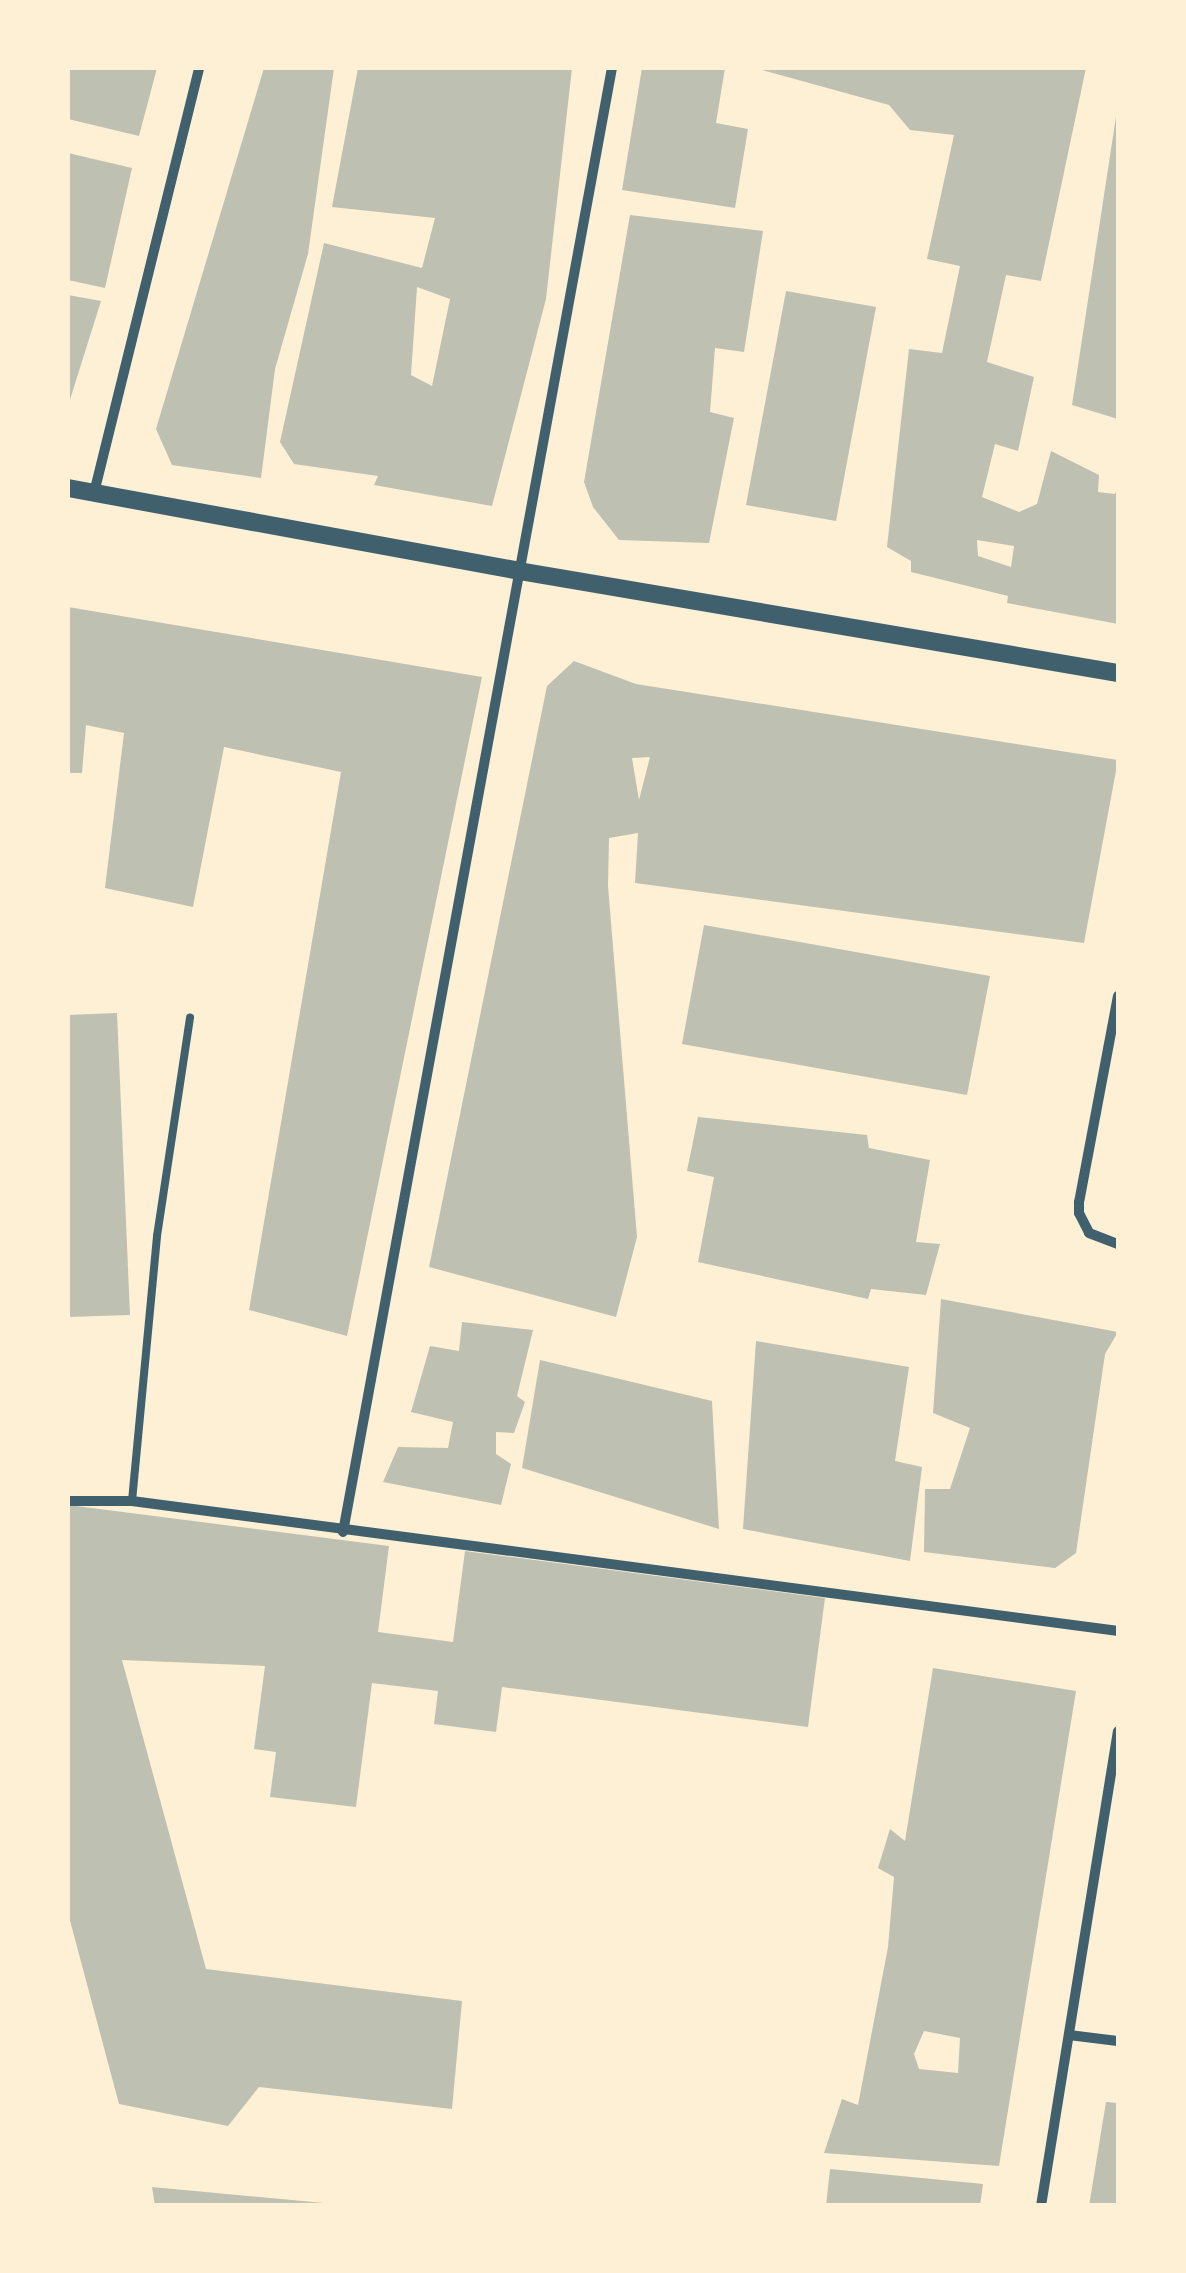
<!DOCTYPE html>
<style>
body{margin:0}
#map{position:relative;width:1186px;height:2273px;overflow:hidden;background:#fdf0d5;font-family:Raleway,sans-serif}
div>[style]{position:absolute}
[style*='--x']{left:calc(var(--x)*1px);top:calc(var(--y)*1px);width:calc(var(--w)*1px);rotate:calc(var(--a)*1deg)}
.building>*{inset:0;background:#bec0b2}
.service>*{height:8px;margin:-4px;padding:0 4px;transform-origin:4px;border-radius:4px;background:#3f606c}
.minor>*{height:10px;margin:-5px;padding:0 5px;transform-origin:5px;border-radius:5px;background:#3f606c}
.tertiary>*{height:18px;margin:-9px;padding:0 9px;transform-origin:9px;border-radius:9px;background:#3f606c}
span{translate:-50% -50%;white-space:nowrap;text-align:center;line-height:1.15;-webkit-text-stroke:9px #fdf0d5;paint-order:stroke}
.frame{position:absolute;inset:0;border:70px solid #fdf0d5;pointer-events:none}
</style>
<div id="map">
<div class="building">
<div style="clip-path:polygon(68px 68px,157px 68px,139px 136px,68px 119px)"></div>
<div style="clip-path:polygon(264px 68px,334px 68px,308px 254px,275px 369px,261px 478px,172px 465px,156px 429px)"></div>
<div style="clip-path:polygon(evenodd,358px 68px,572px 68px,546px 299px,492px 506px,374px 485px,378px 476px,294px 464px,280px 442px,324px 243px,422px 268px,435px 218px,332px 207px,358px 68px,417px 287px,450px 299px,432px 386px,411px 375px,417px 287px)"></div>
<div style="clip-path:polygon(642px 68px,725px 68px,716px 123px,748px 129px,735px 208px,622px 190px)"></div>
<div style="clip-path:polygon(evenodd,755px 68px,1086px 68px,1041px 281px,1006px 275px,987px 362px,1034px 377px,1018px 451px,995px 444px,982px 497px,1019px 512px,1037px 504px,1051px 451px,1099px 475px,1098px 492px,1115px 494px,1118px 485px,1118px 624px,1007px 603px,1008px 596px,911px 572px,911px 561px,887px 547px,909px 349px,942px 353px,960px 266px,927px 259px,954px 135px,910px 130px,889px 105px,755px 68px,977px 540px,1014px 546px,1011px 567px,978px 556px,977px 540px)"></div>
<div style="clip-path:polygon(1117px 110px,1118px 111px,1118px 419px,1072px 405px)"></div>
<div style="clip-path:polygon(68px 153px,132px 168px,105px 288px,68px 280px)"></div>
<div style="clip-path:polygon(630px 215px,763px 231px,744px 352px,715px 348px,710px 412px,734px 418px,709px 543px,619px 540px,593px 507px,584px 482px)"></div>
<div style="clip-path:polygon(786px 291px,876px 307px,836px 521px,746px 505px)"></div>
<div style="clip-path:polygon(68px 295px,101px 301px,68px 406px)"></div>
<div style="clip-path:polygon(68px 607px,482px 677px,347px 1336px,249px 1310px,341px 772px,224px 747px,193px 907px,105px 888px,124px 733px,86px 725px,82px 773px,68px 773px)"></div>
<div style="clip-path:polygon(evenodd,574px 661px,636px 684px,1118px 760px,1084px 943px,635px 883px,638px 833px,609px 838px,608px 886px,637px 1237px,616px 1317px,429px 1267px,547px 686px,574px 661px,650px 757px,639px 800px,632px 758px,650px 757px)"></div>
<div style="clip-path:polygon(704px 925px,990px 976px,967px 1095px,682px 1044px)"></div>
<div style="clip-path:polygon(117px 1013px,130px 1315px,68px 1317px,68px 1015px)"></div>
<div style="clip-path:polygon(698px 1117px,867px 1135px,869px 1148px,930px 1160px,916px 1242px,940px 1244px,926px 1295px,871px 1289px,868px 1299px,698px 1262px,714px 1177px,687px 1171px)"></div>
<div style="clip-path:polygon(941px 1299px,1118px 1332px,1105px 1354px,1076px 1553px,1055px 1568px,924px 1552px,925px 1489px,950px 1489px,970px 1428px,933px 1413px)"></div>
<div style="clip-path:polygon(462px 1322px,533px 1330px,517px 1396px,525px 1402px,514px 1433px,496px 1432px,496px 1454px,511px 1464px,501px 1505px,383px 1482px,398px 1447px,448px 1448px,453px 1422px,411px 1412px,430px 1346px,459px 1351px)"></div>
<div style="clip-path:polygon(756px 1341px,909px 1367px,895px 1461px,922px 1467px,910px 1561px,743px 1529px)"></div>
<div style="clip-path:polygon(540px 1360px,712px 1401px,719px 1529px,522px 1468px)"></div>
<div style="clip-path:polygon(68px 1505px,389px 1546px,378px 1632px,453px 1642px,465px 1551px,825px 1598px,808px 1727px,502px 1687px,496px 1732px,434px 1724px,438px 1691px,372px 1683px,356px 1807px,270px 1797px,276px 1752px,254px 1749px,265px 1666px,122px 1660px,206px 1969px,462px 2001px,452px 2109px,259px 2087px,228px 2126px,119px 2104px,68px 1913px)"></div>
<div style="clip-path:polygon(evenodd,933px 1668px,1076px 1691px,999px 2166px,824px 2153px,842px 2099px,858px 2105px,888px 1947px,894px 1877px,878px 1868px,890px 1829px,905px 1841px,933px 1668px,924px 2031px,960px 2038px,958px 2073px,919px 2069px,914px 2054px,924px 2031px)"></div>
<div style="clip-path:polygon(1106px 2102px,1118px 2103px,1118px 2206px,1089px 2206px)"></div>
<div style="clip-path:polygon(830px 2169px,983px 2184px,980px 2206px,826px 2206px)"></div>
<div style="clip-path:polygon(152px 2187px,324px 2203px,324px 2206px,155px 2206px)"></div>
</div>
<div class="service">
<div style="--x:132;--y:1501;--w:266;--a:-84.6"></div>
<div style="--x:157;--y:1236;--w:221;--a:-81.4"></div>
</div>
<div class="minor">
<div style="--x:94;--y:493;--w:438;--a:-76.1"></div>
<div style="--x:1118;--y:996;--w:210;--a:100.7"></div>
<div style="--x:1079;--y:1202;--w:11;--a:90"></div>
<div style="--x:1079;--y:1213;--w:22;--a:63"></div>
<div style="--x:1089;--y:1233;--w:31;--a:21"></div>
<div style="--x:68;--y:1501;--w:64;--a:0"></div>
<div style="--x:132;--y:1501;--w:995;--a:7.51"></div>
<div style="--x:343;--y:1532;--w:1489;--a:-79.59"></div>
<div style="--x:1069;--y:2035;--w:49;--a:7"></div>
<div style="--x:1041;--y:2206;--w:481;--a:-80.8"></div>
</div>
<div class="tertiary">
<div style="--x:68;--y:488;--w:459;--a:10.4"></div>
<div style="--x:519;--y:571;--w:608;--a:9.66"></div>
</div>
<div class="frame"></div>
</div>
